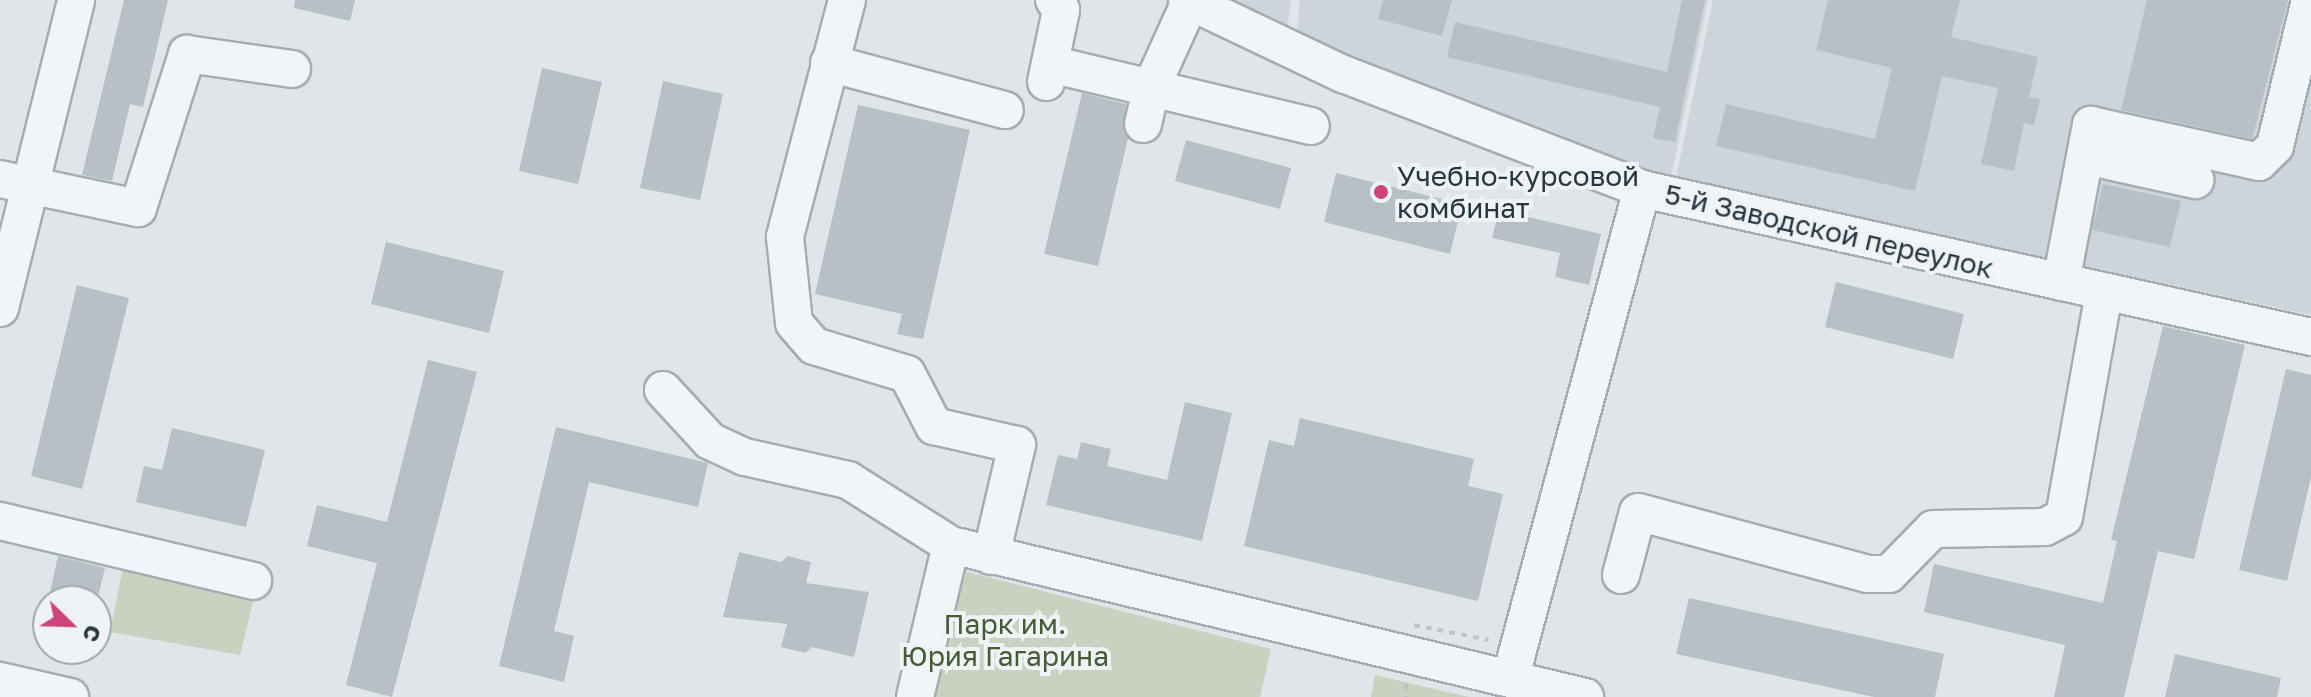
<!DOCTYPE html>
<meta charset="utf-8">
<style>
body{margin:0}
#map{position:relative;width:2311px;height:697px;overflow:hidden;background:#dfe5e8;font-family:"Golos Text",sans-serif}
div>[style]{position:absolute}
[style*='--x']{left:calc(var(--x)*1px);top:calc(var(--y)*1px);width:calc(var(--w)*1px);rotate:calc(var(--a)*1deg)}
.built>*{inset:0;background:#cdd5da}
.green>*{inset:0;background:#c9d2c0}
.building>*{inset:0;background:#b6c0c5}
.path>*{height:4px;margin-top:-2px;transform-origin:0;background:repeating-linear-gradient(90deg,#bdc3c7 0 6px,transparent 0 12px)}
.roads{filter:drop-shadow(2px 0 #a4adb2) drop-shadow(-2px 0 #a4adb2) drop-shadow(0 2px #a4adb2) drop-shadow(0 -2px #a4adb2)}
.minor>*{height:36px;margin:-18px;padding:0 18px;transform-origin:18px;border-radius:18px;background:#f2f5f7}
.dots>*{width:22px;height:22px;translate:-50% -50%;box-sizing:border-box;border:4px solid #eff3f6;border-radius:50%}
span{translate:-50% -50%;white-space:nowrap;text-align:center;line-height:1.15;-webkit-text-stroke:8px #eff3f6;paint-order:stroke}
.poi-label{font-size:28px;color:#283640}
.left{translate:0 -50%;text-align:left}
.street-label{font-size:28px;color:#283640}
.park-label{font-size:28px;color:#465b35}
.north{position:absolute;left:32px;top:585px;width:80px;height:80px;box-sizing:border-box;background:#eff3f6;border:2px solid #9fa7ad;border-radius:50%;rotate:113deg;font-size:22px;font-weight:700;line-height:32px;text-align:center;color:#283640}
.north::after{content:'';display:block;margin:auto;width:28px;height:36px;background:#ce437a;clip-path:polygon(50% 0,100% 100%,50% 72%,0 100%)}
</style>
<div id="map">
<div class="built">
<div style="clip-path:polygon(1219px 0,1291px 0,1287px 33px)"></div>
<div style="clip-path:polygon(1300px 0,1708px 0,1671px 177px,1580px 148px,1297px 38px)"></div>
<div style="clip-path:polygon(1713px 0,2311px 0,2311px 315px,1676px 178px)"></div>
</div>
<div class="green">
<div style="clip-path:polygon(124px 563px,255px 594px,240px 655px,110px 632px)"></div>
<div style="clip-path:polygon(960px 570px,1271px 649px,1260px 697px,932px 697px)"></div>
<div style="clip-path:polygon(1375px 675px,1469px 697px,1371px 697px)"></div>
</div>
<div class="building">
<div style="clip-path:polygon(124px 0,168px 0,143px 107px,130px 104px,112px 181px,82px 175px)"></div>
<div style="clip-path:polygon(295px 0,355px 0,350px 21px,294px 8px)"></div>
<div style="clip-path:polygon(1383px 0,1452px 0,1442px 36px,1378px 19px)"></div>
<div style="clip-path:polygon(1682px 0,1705px 0,1675px 142px,1653px 138px,1660px 107px,1447px 57px,1455px 22px,1667px 72px)"></div>
<div style="clip-path:polygon(1828px 0,1960px 0,1951px 37px,2038px 57px,2029px 97px,2040px 99px,2034px 125px,2024px 123px,2014px 171px,1981px 164px,1998px 88px,1942px 76px,1915px 191px,1716px 146px,1726px 104px,1875px 139px,1892px 68px,1816px 50px)"></div>
<div style="clip-path:polygon(2147px 0,2288px 0,2252px 139px,2121px 110px)"></div>
<div style="clip-path:polygon(542px 68px,602px 82px,578px 184px,519px 171px)"></div>
<div style="clip-path:polygon(663px 81px,723px 94px,700px 200px,640px 188px)"></div>
<div style="clip-path:polygon(1082px 93px,1126px 104px,1123px 130px,1128px 138px,1098px 266px,1044px 254px)"></div>
<div style="clip-path:polygon(858px 105px,970px 130px,923px 339px,897px 334px,902px 314px,815px 294px)"></div>
<div style="clip-path:polygon(1186px 140px,1291px 168px,1280px 209px,1175px 181px)"></div>
<div style="clip-path:polygon(1336px 173px,1462px 204px,1450px 254px,1324px 222px)"></div>
<div style="clip-path:polygon(2103px 184px,2181px 201px,2170px 247px,2092px 230px)"></div>
<div style="clip-path:polygon(1499px 210px,1601px 234px,1589px 285px,1555px 277px,1560px 253px,1492px 238px)"></div>
<div style="clip-path:polygon(386px 242px,504px 271px,489px 333px,371px 304px)"></div>
<div style="clip-path:polygon(1836px 282px,1964px 314px,1953px 359px,1825px 327px)"></div>
<div style="clip-path:polygon(77px 285px,129px 298px,82px 489px,31px 476px)"></div>
<div style="clip-path:polygon(2163px 326px,2245px 345px,2194px 559px,2158px 551px,2124px 697px,2054px 697px,2065px 645px,1924px 612px,1934px 564px,2103px 603px,2117px 541px,2111px 540px)"></div>
<div style="clip-path:polygon(428px 360px,477px 372px,392px 697px,346px 685px,377px 563px,307px 546px,317px 505px,387px 522px)"></div>
<div style="clip-path:polygon(2286px 369px,2311px 375px,2311px 477px,2287px 581px,2239px 570px)"></div>
<div style="clip-path:polygon(1185px 402px,1232px 413px,1202px 541px,1046px 505px,1058px 455px,1077px 459px,1081px 442px,1111px 449px,1107px 466px,1167px 480px)"></div>
<div style="clip-path:polygon(1300px 418px,1474px 459px,1468px 486px,1503px 494px,1478px 601px,1244px 546px,1269px 440px,1294px 446px)"></div>
<div style="clip-path:polygon(556px 427px,708px 463px,698px 507px,589px 482px,554px 631px,574px 636px,564px 682px,499px 666px)"></div>
<div style="clip-path:polygon(172px 428px,265px 450px,246px 527px,136px 502px,144px 466px,162px 470px)"></div>
<div style="clip-path:polygon(739px 552px,781px 562px,788px 556px,811px 562px,806px 583px,869px 592px,854px 657px,812px 647px,805px 653px,781px 647px,787px 624px,723px 617px)"></div>
<div style="clip-path:polygon(58px 556px,105px 568px,97px 601px,48px 601px)"></div>
<div style="clip-path:polygon(1689px 598px,1944px 654px,1935px 697px,1874px 697px,1676px 654px)"></div>
<div style="clip-path:polygon(2175px 654px,2281px 678px,2277px 697px,2165px 697px)"></div>
</div>
<div class="path">
<div style="--x:1414;--y:625;--w:76;--a:11.3"></div>
<div style="--x:1406;--y:684;--w:13;--a:90"></div>
</div>
<div class="roads">
<div class="minor">
<div style="--x:847;--y:0;--w:245;--a:104.7"></div>
<div style="--x:785;--y:237;--w:86;--a:84"></div>
<div style="--x:794;--y:323;--w:30;--a:49"></div>
<div style="--x:814;--y:346;--w:97;--a:16.8"></div>
<div style="--x:907;--y:374;--w:59;--a:62.6"></div>
<div style="--x:934;--y:426;--w:85;--a:12.9"></div>
<div style="--x:1017;--y:445;--w:114;--a:103.2"></div>
<div style="--x:1187;--y:0;--w:173;--a:25.4"></div>
<div style="--x:1343;--y:74;--w:320;--a:21"></div>
<div style="--x:1642;--y:189;--w:685;--a:12.47"></div>
<div style="--x:829;--y:63;--w:182;--a:15"></div>
<div style="--x:1050;--y:64;--w:268;--a:13.4"></div>
<div style="--x:1046;--y:82;--w:74;--a:-78.2"></div>
<div style="--x:1061;--y:10;--w:12;--a:-125"></div>
<div style="--x:1143;--y:124;--w:37;--a:-77"></div>
<div style="--x:1151;--y:88;--w:94;--a:-65.6"></div>
<div style="--x:2086;--y:156;--w:112;--a:12.4"></div>
<div style="--x:0;--y:179;--w:141;--a:11.9"></div>
<div style="--x:138;--y:208;--w:162;--a:-72.3"></div>
<div style="--x:187;--y:54;--w:106;--a:8.1"></div>
<div style="--x:2061;--y:282;--w:160;--a:-79.2"></div>
<div style="--x:2091;--y:125;--w:172;--a:12.4"></div>
<div style="--x:2259;--y:162;--w:23;--a:-45"></div>
<div style="--x:2275;--y:146;--w:150;--a:-76.5"></div>
<div style="--x:0;--y:308;--w:317;--a:-76.1"></div>
<div style="--x:663;--y:390;--w:69;--a:47.3"></div>
<div style="--x:710;--y:441;--w:38;--a:25"></div>
<div style="--x:745;--y:457;--w:106;--a:12.6"></div>
<div style="--x:848;--y:480;--w:122;--a:32.3"></div>
<div style="--x:0;--y:521;--w:260;--a:13.3"></div>
<div style="--x:1621;--y:575;--w:65;--a:-74.9"></div>
<div style="--x:1638;--y:512;--w:238;--a:15.1"></div>
<div style="--x:1868;--y:574;--w:21;--a:0"></div>
<div style="--x:1889;--y:574;--w:63;--a:-45.6"></div>
<div style="--x:1933;--y:529;--w:112;--a:-1"></div>
<div style="--x:2045;--y:527;--w:21;--a:-28"></div>
<div style="--x:2064;--y:517;--w:229;--a:-79.9"></div>
<div style="--x:1511;--y:676;--w:504;--a:-74.94"></div>
<div style="--x:0;--y:681;--w:72;--a:12.9"></div>
<div style="--x:915;--y:697;--w:156;--a:-76.7"></div>
<div style="--x:951;--y:545;--w:652;--a:13.48"></div>
</div>
</div>
<div class="dots">
<div style="left:1381px;top:192px;background:#ce437a"></div>
</div>
<div class="poi-label">
<span class="left" style="left:1397px;top:192px">Учебно-курсовой<br>комбинат</span>
</div>
<div class="street-label">
<span style="left:1829px;top:231px;rotate:13deg">5-й Заводской переулок</span>
</div>
<div class="park-label">
<span style="left:1005px;top:640px">Парк им.<br>Юрия Гагарина</span>
</div>
<div class="north">С</div>
</div>
